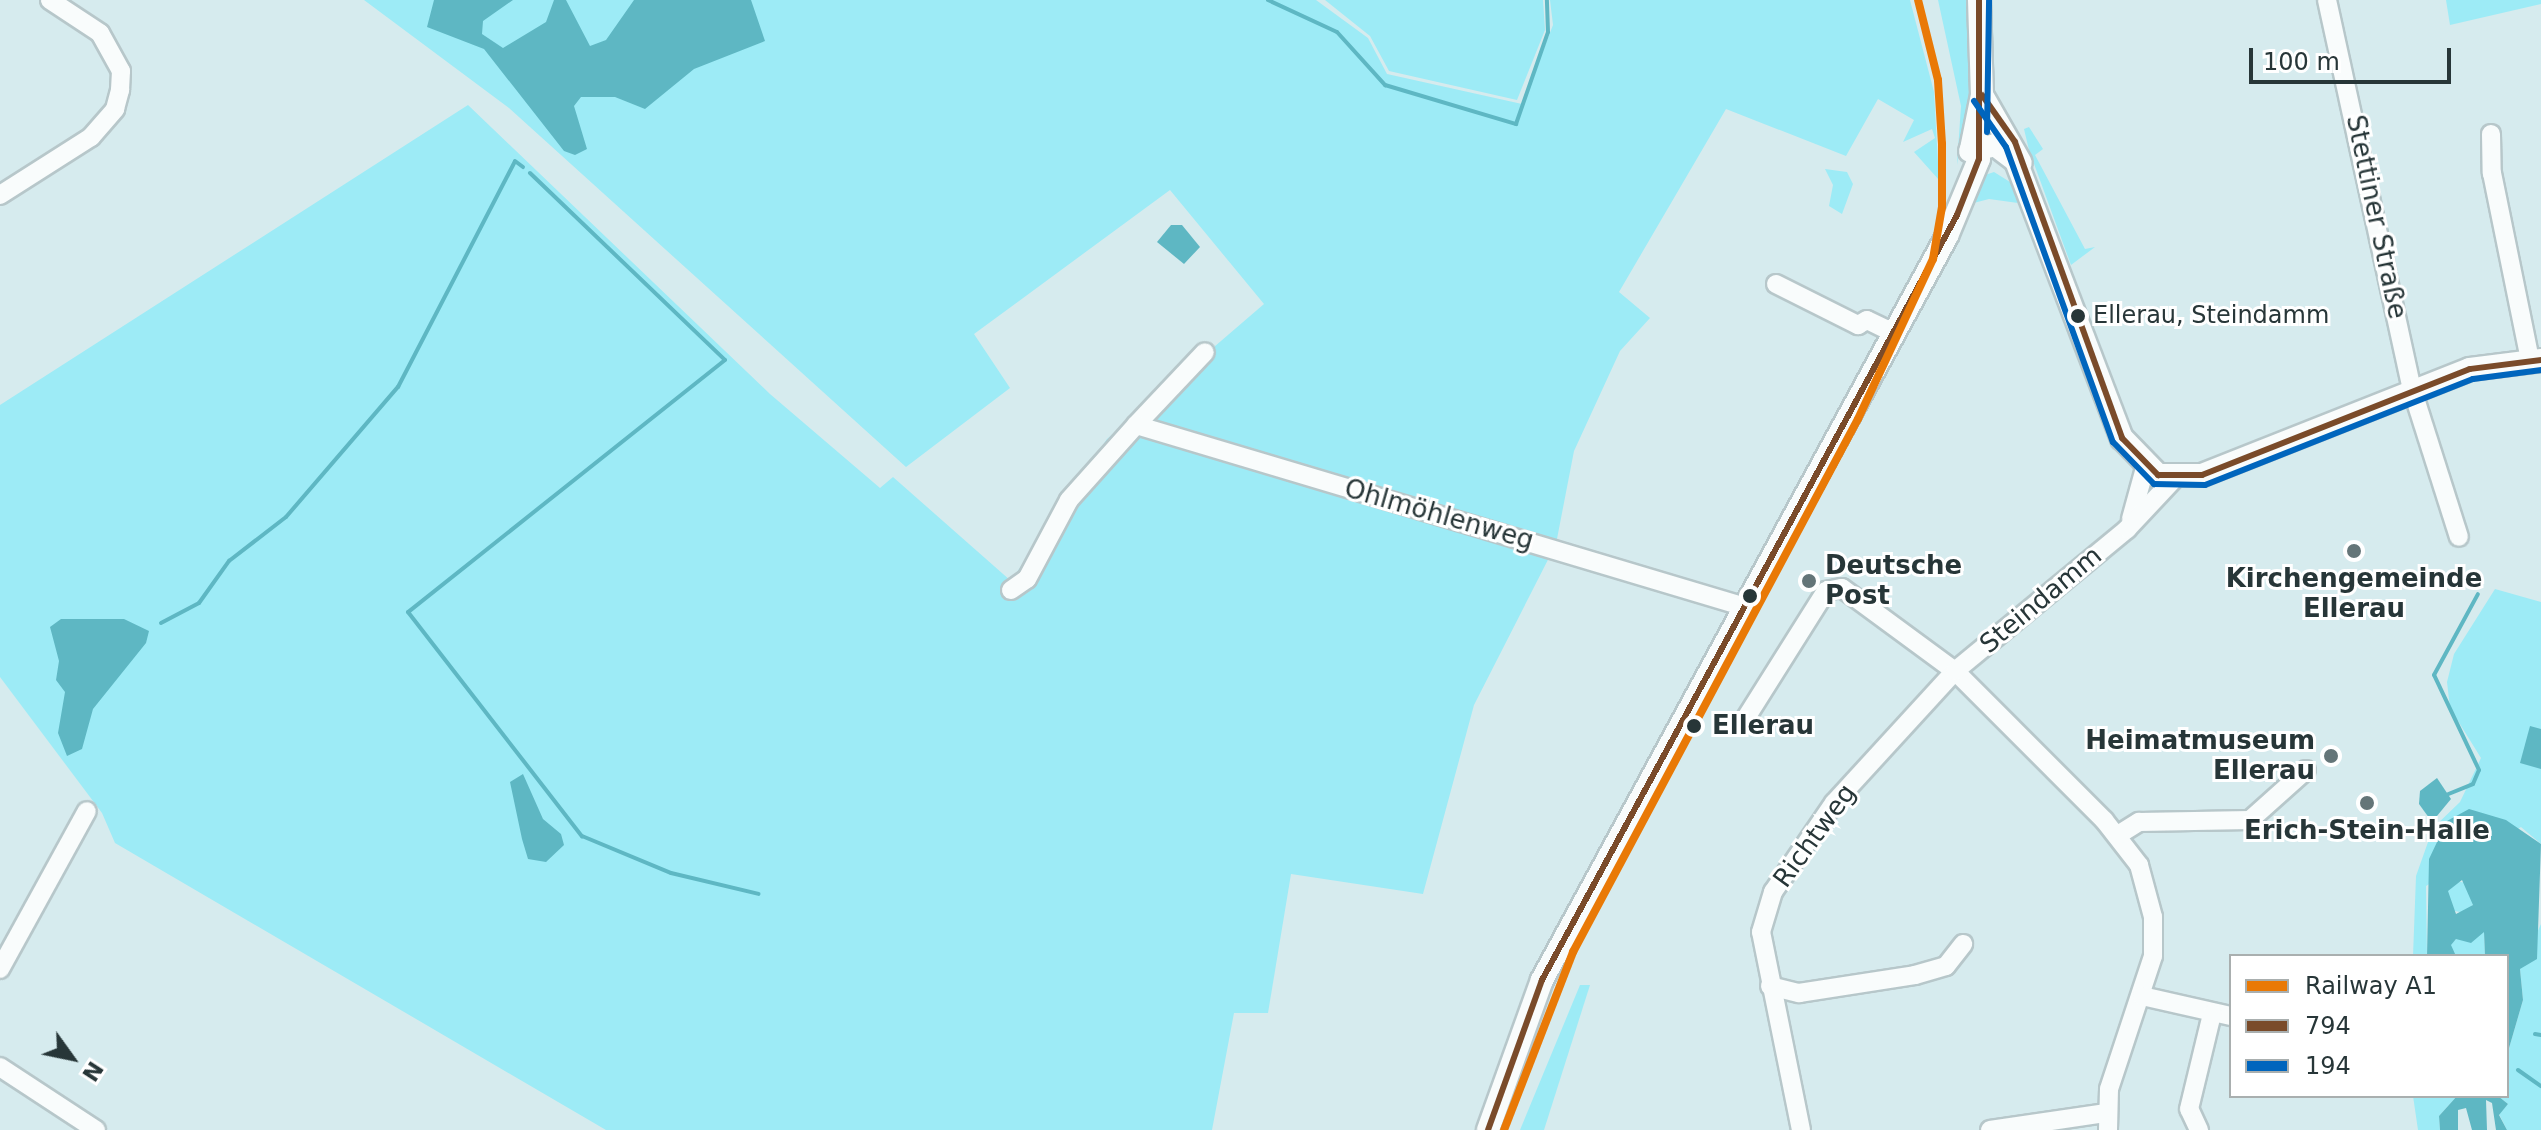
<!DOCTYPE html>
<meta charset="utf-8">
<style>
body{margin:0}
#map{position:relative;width:2541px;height:1130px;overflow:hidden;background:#d6ebee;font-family:"DejaVu Sans",sans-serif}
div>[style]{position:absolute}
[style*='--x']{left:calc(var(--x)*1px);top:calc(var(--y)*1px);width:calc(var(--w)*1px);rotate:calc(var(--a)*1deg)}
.green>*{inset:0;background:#9debf6}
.round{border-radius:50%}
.water>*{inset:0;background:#5eb7c3}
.stream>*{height:4px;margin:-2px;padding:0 2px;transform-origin:2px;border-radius:2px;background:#5eb7c3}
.roads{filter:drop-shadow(2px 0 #b7c7ca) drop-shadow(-2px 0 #b7c7ca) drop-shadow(0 2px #b7c7ca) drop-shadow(0 -2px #b7c7ca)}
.minor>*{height:18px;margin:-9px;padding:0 9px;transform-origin:9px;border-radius:9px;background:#f9fcfc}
.major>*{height:22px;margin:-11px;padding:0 11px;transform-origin:11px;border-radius:11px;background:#f9fcfc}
.bus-1>*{height:6px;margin:-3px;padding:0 3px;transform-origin:3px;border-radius:3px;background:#7a4b2a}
.bus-2>*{height:6px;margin:-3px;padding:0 3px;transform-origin:3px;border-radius:3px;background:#0065bd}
.rail-1>*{height:8px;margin:-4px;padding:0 4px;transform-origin:4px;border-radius:4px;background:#e97906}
.dots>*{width:22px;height:22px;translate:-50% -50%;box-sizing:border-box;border:4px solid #fff;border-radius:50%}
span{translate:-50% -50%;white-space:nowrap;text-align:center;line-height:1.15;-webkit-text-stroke:6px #fff;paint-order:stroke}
.bus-label{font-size:24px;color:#273638}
.left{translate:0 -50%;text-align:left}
.street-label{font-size:26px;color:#273638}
.poi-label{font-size:26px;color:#273638;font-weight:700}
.right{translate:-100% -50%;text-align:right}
.stop-label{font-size:26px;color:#273638;font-weight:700}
.legend{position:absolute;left:2229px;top:954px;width:280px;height:144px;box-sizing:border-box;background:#fff;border:2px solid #a9afaf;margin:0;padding:10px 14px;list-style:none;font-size:24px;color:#273638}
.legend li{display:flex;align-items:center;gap:16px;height:40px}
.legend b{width:40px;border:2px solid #a9afaf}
.north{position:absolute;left:32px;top:1018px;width:80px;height:80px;-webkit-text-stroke:6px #fff;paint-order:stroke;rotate:123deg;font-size:22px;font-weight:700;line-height:32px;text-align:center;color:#273638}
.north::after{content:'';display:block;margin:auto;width:28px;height:36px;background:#273638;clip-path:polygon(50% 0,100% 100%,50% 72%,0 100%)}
.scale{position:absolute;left:2249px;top:48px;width:202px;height:36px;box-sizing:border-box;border:4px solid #273638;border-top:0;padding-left:10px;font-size:24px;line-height:28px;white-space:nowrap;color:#273638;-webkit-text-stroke:6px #fff;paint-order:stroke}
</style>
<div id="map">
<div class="green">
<div style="clip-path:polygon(364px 0,1316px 0,1368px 38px,1387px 74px,1522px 104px,1553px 25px,1550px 0,1910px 0,1934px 92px,1939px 180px,1914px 152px,1935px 138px,1932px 129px,1903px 142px,1914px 120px,1878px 99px,1846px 156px,1726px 109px,1619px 292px,1650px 318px,1620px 351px,1574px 451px,1556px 544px,1474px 705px,1423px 894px,1291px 874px,1268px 1013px,1234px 1013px,1212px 1130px,606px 1130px,115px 843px,102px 813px,0 677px,0 405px,468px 105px,770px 394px,880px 488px,893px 477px,1011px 581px,1107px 439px,1264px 304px,1170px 190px,974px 334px,1010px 388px,906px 467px,509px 108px)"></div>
<div style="clip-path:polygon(1325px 0,1543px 0,1545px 30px,1517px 100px,1389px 71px,1370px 36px)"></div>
<div style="clip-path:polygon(1938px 0,1970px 0,1973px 79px,1957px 165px,1961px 106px)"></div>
<div style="clip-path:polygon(2446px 0,2541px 0,2541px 4px,2450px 25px)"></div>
<div style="clip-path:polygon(2029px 127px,2043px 149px,2035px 155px,2085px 249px,2095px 247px,2071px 265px,2029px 150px,2024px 129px)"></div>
<div style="clip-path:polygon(1825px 169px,1847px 172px,1853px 184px,1842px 214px,1829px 206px,1833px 185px)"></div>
<div style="clip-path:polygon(1994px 172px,2010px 182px,2018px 203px,1989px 199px,1966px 205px,1982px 176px)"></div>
<div style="clip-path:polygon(2495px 589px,2541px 602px,2541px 844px,2521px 827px,2426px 886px,2427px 956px,2413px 956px,2416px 876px,2433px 828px,2460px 802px,2481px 758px,2450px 708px,2447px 682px,2454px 654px)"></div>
<div class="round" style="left:2445px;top:882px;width:30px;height:30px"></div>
<div style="clip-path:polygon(2541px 924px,2541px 1130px,2507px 1130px,2499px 1114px,2508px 1104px,2498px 1096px,2507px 1096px,2507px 1055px,2523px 1000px,2520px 969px)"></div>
<div style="clip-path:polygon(2484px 931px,2485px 956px,2456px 956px,2450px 945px,2456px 939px)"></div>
<div style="clip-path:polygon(1580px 985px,1590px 985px,1544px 1130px,1520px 1130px)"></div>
<div style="clip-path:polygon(2413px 1096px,2457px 1096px,2439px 1116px,2440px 1130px,2418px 1130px)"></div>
</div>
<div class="water">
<div style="clip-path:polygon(434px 0,513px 0,483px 21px,482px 34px,503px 48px,546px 22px,554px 0,566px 0,590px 46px,606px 40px,634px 0,751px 0,765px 41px,694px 69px,645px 109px,615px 97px,581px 97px,574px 106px,587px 149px,575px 155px,564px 151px,484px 49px,427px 27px)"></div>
<div style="clip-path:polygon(1171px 225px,1182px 225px,1200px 247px,1184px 264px,1157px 242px)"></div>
<div style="clip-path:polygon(61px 619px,124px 619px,149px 631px,146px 643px,93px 709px,82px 749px,67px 756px,58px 733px,65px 692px,56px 680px,59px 661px,50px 627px)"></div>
<div style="clip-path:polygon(2530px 726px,2541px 729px,2541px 769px,2520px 763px)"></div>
<div style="clip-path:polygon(523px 774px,543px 819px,561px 834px,564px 845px,546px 862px,528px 859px,522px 839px,510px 782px)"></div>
<div style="clip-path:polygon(2437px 778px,2451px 799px,2432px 822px,2419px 804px,2420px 791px)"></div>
<div style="clip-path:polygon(evenodd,2469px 809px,2506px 820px,2541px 844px,2537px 959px,2520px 969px,2523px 1000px,2507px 1055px,2507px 956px,2485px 956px,2484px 932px,2471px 943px,2456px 939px,2451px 945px,2456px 956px,2427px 956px,2429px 859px,2447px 821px,2469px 809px,2462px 880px,2473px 905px,2456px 914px,2448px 891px,2462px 880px)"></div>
<div style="clip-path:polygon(2457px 1096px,2498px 1096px,2508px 1104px,2499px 1115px,2507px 1130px,2496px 1130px,2492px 1103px,2486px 1100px,2487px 1130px,2472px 1130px,2466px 1108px,2458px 1110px,2458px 1130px,2440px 1130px,2439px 1116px)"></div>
</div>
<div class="stream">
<div style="--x:1268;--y:0;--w:76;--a:24.9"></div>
<div style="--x:1337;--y:32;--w:72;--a:47.8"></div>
<div style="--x:1385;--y:85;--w:137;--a:16.6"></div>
<div style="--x:1516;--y:124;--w:97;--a:-70.8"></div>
<div style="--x:1548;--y:32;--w:32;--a:-92"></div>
<div style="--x:530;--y:173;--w:270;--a:43.8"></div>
<div style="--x:725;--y:360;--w:405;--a:141.5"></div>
<div style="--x:408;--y:612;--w:284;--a:52.2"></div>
<div style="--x:582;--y:836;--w:96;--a:22.6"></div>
<div style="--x:671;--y:873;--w:90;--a:13.4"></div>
<div style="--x:161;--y:623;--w:43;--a:-27.8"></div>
<div style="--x:199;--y:603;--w:52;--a:-54.5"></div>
<div style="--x:229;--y:561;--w:72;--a:-37.7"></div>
<div style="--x:286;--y:517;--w:172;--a:-49.3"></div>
<div style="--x:398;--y:387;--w:254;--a:-62.6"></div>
<div style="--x:515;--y:161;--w:10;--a:37"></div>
<div style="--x:2446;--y:795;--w:29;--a:-22"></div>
<div style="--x:2473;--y:784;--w:15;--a:-67"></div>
<div style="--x:2479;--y:770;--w:105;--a:-115.3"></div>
<div style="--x:2434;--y:675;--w:92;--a:-61.5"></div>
<div style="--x:2535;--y:1034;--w:6;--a:9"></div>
<div style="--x:2518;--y:1070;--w:28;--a:35"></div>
</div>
<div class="roads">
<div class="minor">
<div style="--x:2327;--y:0;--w:398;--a:77.7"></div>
<div style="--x:2412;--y:389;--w:155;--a:72.4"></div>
<div style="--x:2491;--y:134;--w:39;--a:89"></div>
<div style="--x:2492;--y:173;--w:190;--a:78.5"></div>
<div style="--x:0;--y:195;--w:108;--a:-32.5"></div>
<div style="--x:91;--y:137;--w:37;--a:-49"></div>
<div style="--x:115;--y:109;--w:20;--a:-75"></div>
<div style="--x:120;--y:90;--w:19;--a:-87"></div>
<div style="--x:121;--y:71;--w:43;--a:-118.9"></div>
<div style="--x:100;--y:33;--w:60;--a:-146.6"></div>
<div style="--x:1776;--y:284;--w:92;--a:26.6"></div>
<div style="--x:1858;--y:325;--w:10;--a:-29"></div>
<div style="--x:1867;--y:320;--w:25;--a:26"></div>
<div style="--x:1136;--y:425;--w:100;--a:-46.6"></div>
<div style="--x:2131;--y:519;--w:53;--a:-74.6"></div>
<div style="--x:1011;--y:590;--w:19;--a:-35"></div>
<div style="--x:1027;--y:579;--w:89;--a:-62"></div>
<div style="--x:1069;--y:500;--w:101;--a:-48.2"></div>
<div style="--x:1136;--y:425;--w:632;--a:16.63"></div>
<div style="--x:1744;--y:721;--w:154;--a:-57.8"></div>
<div style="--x:1826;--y:591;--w:16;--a:-11"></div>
<div style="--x:1842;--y:588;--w:140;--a:36.3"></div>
<div style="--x:1955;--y:671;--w:211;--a:45"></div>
<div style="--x:2104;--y:820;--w:57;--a:52.1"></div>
<div style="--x:2139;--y:865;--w:54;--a:74.9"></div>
<div style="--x:2153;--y:917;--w:39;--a:90"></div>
<div style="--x:2153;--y:956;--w:140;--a:108.3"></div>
<div style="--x:2109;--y:1089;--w:41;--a:91.4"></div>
<div style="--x:2118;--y:835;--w:25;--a:-32"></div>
<div style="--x:2139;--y:822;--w:111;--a:-1"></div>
<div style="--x:2250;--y:820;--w:75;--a:-41.8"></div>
<div style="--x:0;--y:969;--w:180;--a:-61.2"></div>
<div style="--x:1770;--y:986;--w:30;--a:14"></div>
<div style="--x:1799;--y:993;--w:117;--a:-8.8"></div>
<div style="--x:1915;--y:975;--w:32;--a:-16"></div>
<div style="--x:1946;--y:966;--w:28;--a:-52"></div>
<div style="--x:2142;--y:996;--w:91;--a:12.7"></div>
<div style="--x:0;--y:1067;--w:115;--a:33.3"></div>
<div style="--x:1801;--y:1130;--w:202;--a:-101.4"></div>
<div style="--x:1761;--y:932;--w:42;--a:-73.3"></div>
<div style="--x:1773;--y:892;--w:108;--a:-55.6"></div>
<div style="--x:1834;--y:803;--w:179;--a:-47.5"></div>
<div style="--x:1955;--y:671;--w:223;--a:-39.5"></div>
<div style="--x:2127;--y:529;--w:69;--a:-46.8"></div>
<div style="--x:1990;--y:1130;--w:116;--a:-8.4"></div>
<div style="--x:2199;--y:1130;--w:23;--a:-115"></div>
<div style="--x:2189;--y:1109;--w:98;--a:-76.4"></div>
</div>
<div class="major">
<div style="--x:1982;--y:95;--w:78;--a:60.2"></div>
<div style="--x:1971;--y:149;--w:55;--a:-78.5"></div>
<div style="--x:1982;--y:95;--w:95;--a:-91.8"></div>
<div style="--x:1970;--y:151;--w:26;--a:-13"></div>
<div style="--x:1995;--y:145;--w:26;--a:37"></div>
<div style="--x:2016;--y:161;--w:297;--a:69.1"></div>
<div style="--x:2122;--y:438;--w:52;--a:45.8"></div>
<div style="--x:2158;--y:475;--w:44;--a:0"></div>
<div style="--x:2202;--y:475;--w:288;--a:-21.6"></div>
<div style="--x:2470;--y:369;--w:72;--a:-7.2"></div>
<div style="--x:1488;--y:1130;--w:159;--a:-70.2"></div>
<div style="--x:1542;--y:980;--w:847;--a:-61.44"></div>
<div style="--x:1947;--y:236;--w:83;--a:-67.4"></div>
<div style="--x:1979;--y:159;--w:22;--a:-98"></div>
</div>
</div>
<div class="bus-1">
<div style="--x:1982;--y:95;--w:57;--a:54.9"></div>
<div style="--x:2015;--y:142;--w:315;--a:70.1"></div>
<div style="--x:2122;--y:438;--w:52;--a:45.8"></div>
<div style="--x:2158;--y:475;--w:44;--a:0"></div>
<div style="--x:2202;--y:475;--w:288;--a:-21.6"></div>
<div style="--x:2470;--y:369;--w:72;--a:-7.2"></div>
<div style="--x:1488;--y:1130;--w:159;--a:-70.2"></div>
<div style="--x:1542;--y:980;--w:870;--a:-61.52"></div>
<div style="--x:1957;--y:215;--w:60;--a:-68.6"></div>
<div style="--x:1979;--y:159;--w:159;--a:-90"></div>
</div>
<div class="bus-2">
<div style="--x:1974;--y:101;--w:56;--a:55.2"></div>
<div style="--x:2006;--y:147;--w:314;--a:70.1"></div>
<div style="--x:2113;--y:442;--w:59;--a:45.7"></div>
<div style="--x:2154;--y:484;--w:51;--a:1.1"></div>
<div style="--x:2205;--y:485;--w:288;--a:-21.6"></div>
<div style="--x:2473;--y:379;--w:69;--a:-7.5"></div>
<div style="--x:1987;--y:132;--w:132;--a:-89.1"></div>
</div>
<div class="rail-1">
<div style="--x:1504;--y:1130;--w:191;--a:-68.8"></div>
<div style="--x:1573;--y:952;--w:604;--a:-61.87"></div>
<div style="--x:1858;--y:419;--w:177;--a:-64.9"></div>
<div style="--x:1933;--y:259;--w:53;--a:-80.2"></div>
<div style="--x:1942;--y:207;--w:63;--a:-90"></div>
<div style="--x:1942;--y:144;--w:64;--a:-93.6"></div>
<div style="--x:1938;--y:80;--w:82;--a:-104"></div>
</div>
<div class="dots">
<div style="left:2078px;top:316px;background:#273638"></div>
<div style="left:2354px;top:551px;background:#647578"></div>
<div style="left:1809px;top:581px;background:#647578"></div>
<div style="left:1750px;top:596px;background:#273638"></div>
<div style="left:1694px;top:726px;background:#273638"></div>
<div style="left:2331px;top:756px;background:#647578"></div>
<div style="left:2367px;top:803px;background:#647578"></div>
</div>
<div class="bus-label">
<span class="left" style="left:2093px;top:316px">Ellerau, Steindamm</span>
</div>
<div class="street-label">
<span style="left:2376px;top:217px;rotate:78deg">Stettiner Straße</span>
<span style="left:1439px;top:515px;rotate:16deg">Ohlmöhlenweg</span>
<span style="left:2041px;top:600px;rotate:-40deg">Steindamm</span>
<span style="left:1815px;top:836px;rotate:-54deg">Richtweg</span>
</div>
<div class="poi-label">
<span class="left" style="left:1825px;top:581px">Deutsche<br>Post</span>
<span style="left:2354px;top:594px">Kirchengemeinde<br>Ellerau</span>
<span class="right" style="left:2315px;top:756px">Heimatmuseum<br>Ellerau</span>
<span style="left:2367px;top:831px">Erich-Stein-Halle</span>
</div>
<div class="stop-label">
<span class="left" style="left:1712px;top:726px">Ellerau</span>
</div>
<ul class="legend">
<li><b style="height:10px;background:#e97906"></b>Railway A1</li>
<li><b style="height:10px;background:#7a4b2a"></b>794</li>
<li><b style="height:10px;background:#0065bd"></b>194</li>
</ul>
<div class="north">N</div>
<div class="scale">100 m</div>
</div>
